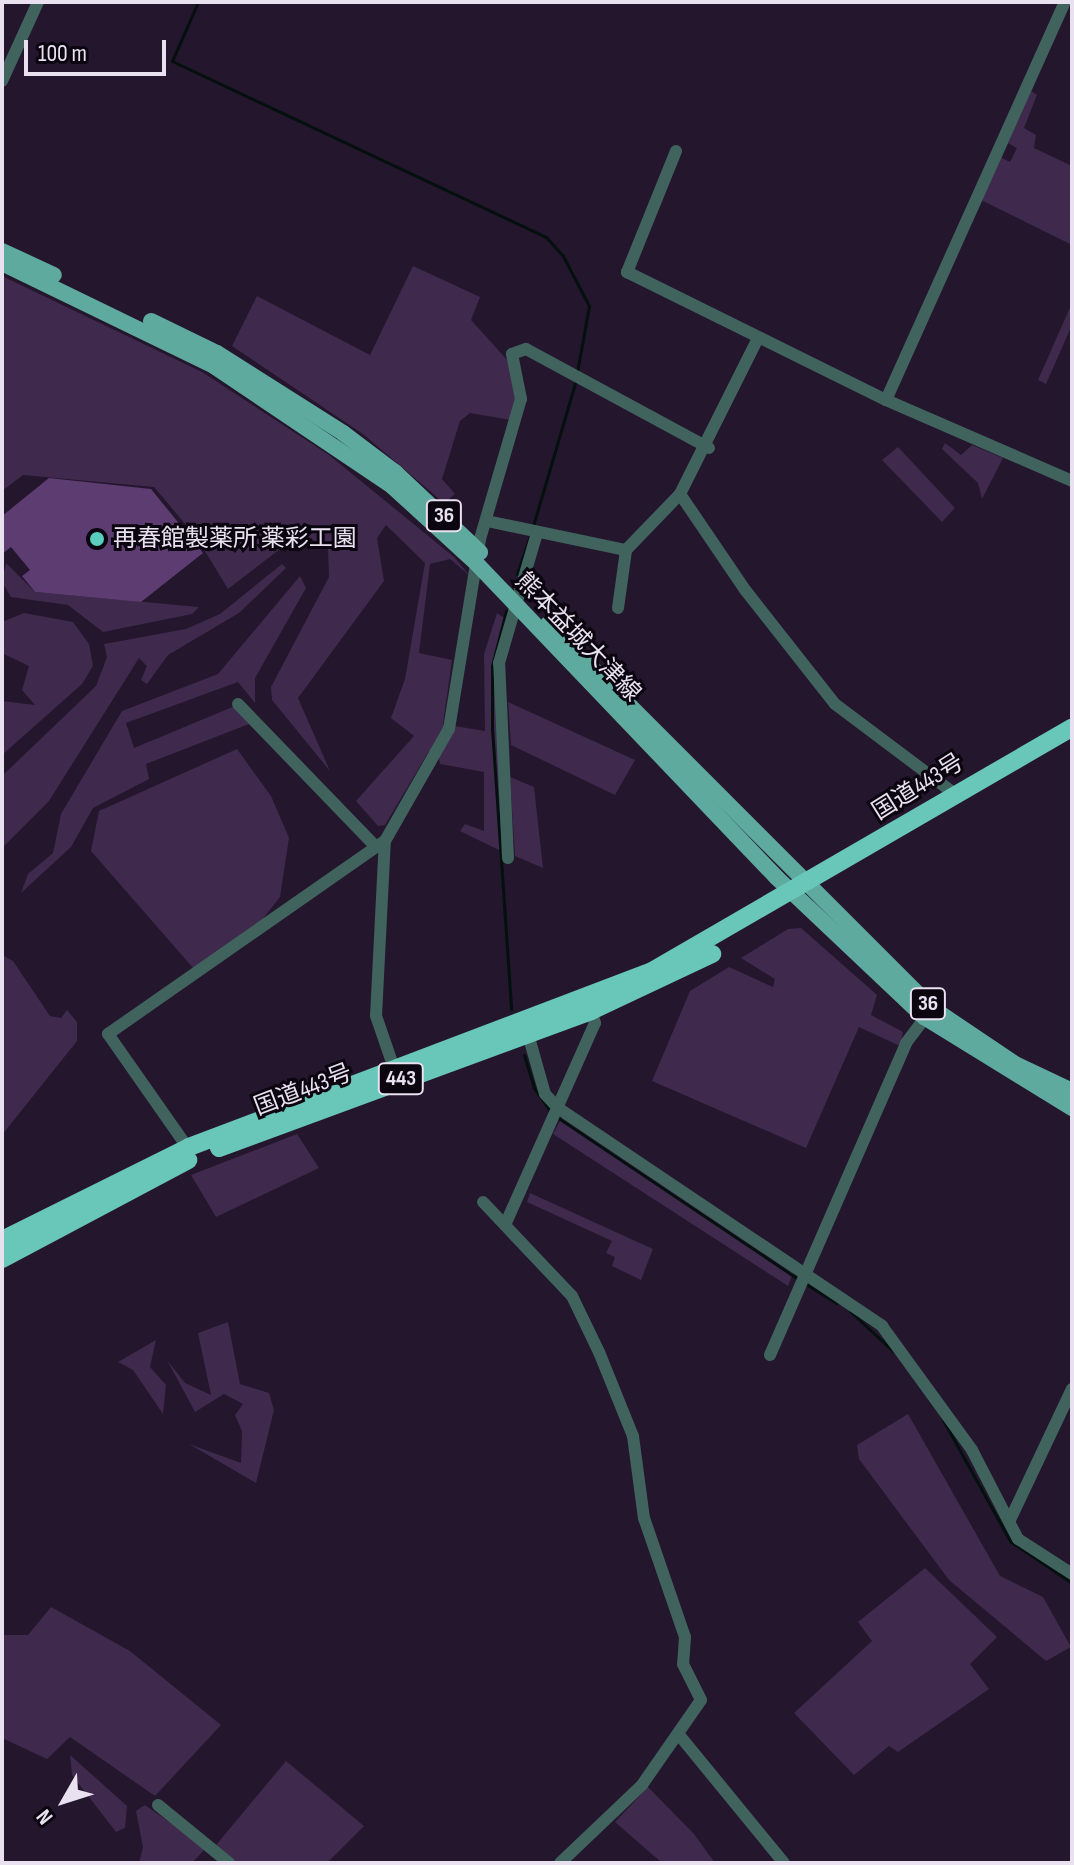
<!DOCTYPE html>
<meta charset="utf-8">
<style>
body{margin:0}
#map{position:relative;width:1074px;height:1865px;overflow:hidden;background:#24162d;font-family:"Sofia Sans Condensed","Noto Sans JP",sans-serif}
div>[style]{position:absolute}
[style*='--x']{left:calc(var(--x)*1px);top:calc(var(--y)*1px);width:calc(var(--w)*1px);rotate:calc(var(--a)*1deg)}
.green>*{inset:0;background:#3f294d}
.stream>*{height:3px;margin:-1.5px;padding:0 1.5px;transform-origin:1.5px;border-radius:1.5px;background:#04100e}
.building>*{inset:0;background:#5d3c71}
.minor>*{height:12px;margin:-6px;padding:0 6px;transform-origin:6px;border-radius:6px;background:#40635e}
.major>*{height:16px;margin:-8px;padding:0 8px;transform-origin:8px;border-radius:8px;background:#5eaa9f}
.highway>*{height:18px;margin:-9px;padding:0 9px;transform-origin:9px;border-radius:9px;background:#69c7b9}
.dots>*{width:22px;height:22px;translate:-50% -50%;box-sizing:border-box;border:4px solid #0a050e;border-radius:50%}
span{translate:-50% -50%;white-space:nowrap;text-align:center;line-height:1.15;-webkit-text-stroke:6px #0a050e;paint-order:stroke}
.shield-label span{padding:2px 6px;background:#0a050e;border:2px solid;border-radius:6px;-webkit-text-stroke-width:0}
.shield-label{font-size:22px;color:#e9e0f0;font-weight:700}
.poi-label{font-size:24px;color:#e9e0f0}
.left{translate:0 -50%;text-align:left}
.street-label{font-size:24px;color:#e9e0f0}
.frame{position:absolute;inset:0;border:4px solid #e9e0f0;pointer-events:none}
.north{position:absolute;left:24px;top:1761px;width:80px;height:80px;-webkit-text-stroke:6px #0a050e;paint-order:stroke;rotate:231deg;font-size:22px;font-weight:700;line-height:32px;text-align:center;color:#e9e0f0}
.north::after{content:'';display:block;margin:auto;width:28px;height:36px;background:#e9e0f0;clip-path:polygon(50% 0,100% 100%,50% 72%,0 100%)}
.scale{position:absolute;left:24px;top:40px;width:142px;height:36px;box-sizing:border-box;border:4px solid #e9e0f0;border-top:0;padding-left:10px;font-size:24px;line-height:28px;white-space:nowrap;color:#e9e0f0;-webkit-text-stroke:6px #0a050e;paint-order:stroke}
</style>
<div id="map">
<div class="green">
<div style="clip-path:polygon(1031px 91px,1037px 95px,1024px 128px,1036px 135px,1034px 148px,1072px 166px,1072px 245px,981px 200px,1000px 157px,1010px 162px,1017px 148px,1008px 143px)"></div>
<div style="clip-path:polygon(413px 266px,480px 297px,471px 320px,509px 362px,517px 397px,511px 420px,470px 413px,460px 421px,442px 479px,455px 494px,444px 503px,363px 434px,232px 346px,257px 296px,370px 355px)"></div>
<div style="clip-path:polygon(2px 276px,202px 372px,329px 455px,454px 557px,470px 576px,450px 559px,430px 564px,419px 653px,452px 660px,443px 724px,485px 731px,484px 654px,497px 613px,510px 622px,495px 665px,503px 852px,460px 831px,465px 824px,484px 831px,484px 772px,440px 764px,438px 753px,429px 751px,385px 825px,378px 826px,356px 801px,414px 736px,391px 718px,405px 679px,425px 563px,386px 525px,377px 538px,384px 581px,298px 698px,330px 771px,272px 700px,271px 687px,329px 577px,328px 549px,301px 533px,228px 589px,197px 538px,154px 487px,23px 475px,2px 491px)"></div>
<div style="clip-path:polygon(1072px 303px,1072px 325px,1046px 384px,1038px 380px)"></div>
<div style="clip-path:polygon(945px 443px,961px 455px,972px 445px,1003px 458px,982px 499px,978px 483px,942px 449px)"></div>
<div style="clip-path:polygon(898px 447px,955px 508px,942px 522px,882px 460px)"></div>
<div style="clip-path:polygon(6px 563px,35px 592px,199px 607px,192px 614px,103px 632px,68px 605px,11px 597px,2px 582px)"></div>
<div style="clip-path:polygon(282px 564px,286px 568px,239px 613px,168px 655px,147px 684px,141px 680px,147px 666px,139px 658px,49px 801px,2px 848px,2px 776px,96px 686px,107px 657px,104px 644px,186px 629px,220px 614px)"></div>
<div style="clip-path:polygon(300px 576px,306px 588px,255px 678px,255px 703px,238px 682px,126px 723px,134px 748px,235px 706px,249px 724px,146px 764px,149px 779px,93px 808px,71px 847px,21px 893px,28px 874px,53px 853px,61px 814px,122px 711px,218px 674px)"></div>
<div style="clip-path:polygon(24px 613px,73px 622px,89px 644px,93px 666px,82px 684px,2px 755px,2px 701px,35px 705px,22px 690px,29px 666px,2px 653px,2px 622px)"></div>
<div style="clip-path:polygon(508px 702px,635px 760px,615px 795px,511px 745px)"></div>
<div style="clip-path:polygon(237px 749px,271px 796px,289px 838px,280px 897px,261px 921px,194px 969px,91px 851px,99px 811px)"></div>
<div style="clip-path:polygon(510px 777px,534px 787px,543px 868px,515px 856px)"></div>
<div style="clip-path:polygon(801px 928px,877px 995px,871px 1015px,903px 1032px,900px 1046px,859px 1027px,806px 1148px,652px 1081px,690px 991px,729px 967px,773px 987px,775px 979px,741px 958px,788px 929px)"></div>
<div style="clip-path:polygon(2px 955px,13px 961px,50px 1016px,61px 1018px,67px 1010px,77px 1022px,77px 1041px,2px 1135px)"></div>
<div style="clip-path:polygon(562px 1117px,794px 1271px,788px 1286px,553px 1134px)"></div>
<div style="clip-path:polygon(297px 1134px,319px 1168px,216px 1217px,191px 1175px)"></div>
<div style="clip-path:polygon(530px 1193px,653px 1249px,641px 1280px,612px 1266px,615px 1257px,606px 1253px,612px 1241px,527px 1202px)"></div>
<div style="clip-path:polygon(228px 1322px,240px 1384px,269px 1393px,274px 1410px,256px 1483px,189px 1444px,241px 1463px,242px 1431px,235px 1415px,243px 1404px,224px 1394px,195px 1412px,167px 1360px,185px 1383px,211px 1395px,198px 1333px)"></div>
<div style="clip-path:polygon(156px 1340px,150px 1367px,166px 1385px,163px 1414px,133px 1370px,118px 1362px)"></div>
<div style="clip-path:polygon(908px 1414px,1000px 1576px,1043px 1597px,1071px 1647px,1046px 1661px,949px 1580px,859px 1459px,857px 1445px)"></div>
<div style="clip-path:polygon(925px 1568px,997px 1637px,970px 1664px,989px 1689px,898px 1752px,889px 1746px,854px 1775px,794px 1713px,872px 1641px,858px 1622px)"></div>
<div style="clip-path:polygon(51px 1607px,130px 1651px,221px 1725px,155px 1796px,70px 1737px,47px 1759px,2px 1738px,2px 1635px,28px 1635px)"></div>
<div style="clip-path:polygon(70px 1755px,127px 1806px,125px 1828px,116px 1832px,72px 1775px)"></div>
<div style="clip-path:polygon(286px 1761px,364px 1826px,327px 1863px,237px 1863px,216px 1845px)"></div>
<div style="clip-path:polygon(648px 1787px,694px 1834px,715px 1863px,662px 1863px,615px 1822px)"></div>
<div style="clip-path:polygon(145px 1805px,206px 1848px,192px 1863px,139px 1863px,143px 1847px,136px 1811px)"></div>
</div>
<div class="stream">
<div style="--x:198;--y:2;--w:64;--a:113.8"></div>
<div style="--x:172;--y:61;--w:413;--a:25.2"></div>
<div style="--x:546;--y:237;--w:25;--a:48"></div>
<div style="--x:563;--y:256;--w:56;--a:62.5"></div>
<div style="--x:589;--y:306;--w:67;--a:100.3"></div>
<div style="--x:533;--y:526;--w:152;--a:-73.6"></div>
<div style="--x:517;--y:574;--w:43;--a:-71.1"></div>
<div style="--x:506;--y:611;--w:57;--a:104.3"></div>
<div style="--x:492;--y:666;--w:62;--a:90"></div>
<div style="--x:492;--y:728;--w:282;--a:86.1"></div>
<div style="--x:524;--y:1055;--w:34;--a:73"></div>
<div style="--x:534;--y:1088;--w:29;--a:55"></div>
<div style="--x:557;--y:1117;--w:293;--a:33.9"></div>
<div style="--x:806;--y:1284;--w:36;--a:32"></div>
<div style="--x:850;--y:1311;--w:60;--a:43"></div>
<div style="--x:943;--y:1420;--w:138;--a:61"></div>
<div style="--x:1010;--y:1541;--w:75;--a:34.1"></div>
</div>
<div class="building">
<div style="clip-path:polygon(49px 478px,151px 489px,203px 553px,141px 602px,35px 592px,22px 576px,30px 570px,11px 547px,2px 554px,2px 516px)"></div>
</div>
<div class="minor">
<div style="--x:2;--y:81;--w:87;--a:-65.5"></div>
<div style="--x:676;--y:151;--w:131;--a:112"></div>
<div style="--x:627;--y:272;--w:289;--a:26.3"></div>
<div style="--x:886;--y:400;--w:203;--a:23.5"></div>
<div style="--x:886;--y:400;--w:436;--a:-65.8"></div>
<div style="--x:680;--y:494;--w:117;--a:55.8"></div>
<div style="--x:746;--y:591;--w:144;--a:51.8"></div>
<div style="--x:835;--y:704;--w:146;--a:36.9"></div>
<div style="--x:487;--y:521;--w:142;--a:11.8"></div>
<div style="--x:626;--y:550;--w:78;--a:-46"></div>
<div style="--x:680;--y:494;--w:174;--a:-63.4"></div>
<div style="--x:618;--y:608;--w:59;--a:-82.1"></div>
<div style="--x:238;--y:704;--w:196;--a:46"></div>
<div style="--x:508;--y:858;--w:195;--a:-92.6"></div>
<div style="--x:499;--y:663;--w:135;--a:-73.7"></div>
<div style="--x:528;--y:1034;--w:62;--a:74.2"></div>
<div style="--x:545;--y:1094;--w:19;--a:47"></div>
<div style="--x:558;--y:1108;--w:391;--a:33.9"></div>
<div style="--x:882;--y:1326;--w:153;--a:54"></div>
<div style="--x:972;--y:1450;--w:100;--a:62.7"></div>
<div style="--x:1018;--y:1539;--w:64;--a:32.9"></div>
<div style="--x:396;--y:1074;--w:61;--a:-109"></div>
<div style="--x:376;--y:1016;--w:175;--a:-87.1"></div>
<div style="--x:385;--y:841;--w:129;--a:-60.3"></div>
<div style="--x:449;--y:729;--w:193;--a:-80.7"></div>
<div style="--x:480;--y:539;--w:146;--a:-73.7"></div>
<div style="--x:521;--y:399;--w:46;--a:-101.3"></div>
<div style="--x:512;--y:354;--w:15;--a:-20"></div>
<div style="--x:526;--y:349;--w:208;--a:28.4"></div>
<div style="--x:190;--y:1151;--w:143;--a:-125"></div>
<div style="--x:108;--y:1034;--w:338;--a:-34.9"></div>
<div style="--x:483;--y:1202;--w:129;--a:46.6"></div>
<div style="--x:572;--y:1296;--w:62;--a:64.3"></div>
<div style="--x:599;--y:1352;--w:91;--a:68"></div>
<div style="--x:633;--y:1436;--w:83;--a:82.4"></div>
<div style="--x:644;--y:1518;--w:126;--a:71"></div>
<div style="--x:685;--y:1637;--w:27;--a:94"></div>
<div style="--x:683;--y:1664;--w:40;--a:63.4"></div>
<div style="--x:701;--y:1700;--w:103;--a:124.8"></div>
<div style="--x:642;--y:1785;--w:113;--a:136.4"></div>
<div style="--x:505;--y:1225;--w:221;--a:-66"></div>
<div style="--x:595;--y:1023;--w:13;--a:-108"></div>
<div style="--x:770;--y:1355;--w:340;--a:-66.4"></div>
<div style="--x:906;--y:1043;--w:40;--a:-53"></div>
<div style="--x:1010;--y:1520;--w:145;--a:-64.7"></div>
<div style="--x:680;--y:1736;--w:164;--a:50.7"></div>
<div style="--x:158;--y:1805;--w:92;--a:39.2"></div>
</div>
<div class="major">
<div style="--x:2;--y:251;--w:57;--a:24.8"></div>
<div style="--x:2;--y:263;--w:236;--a:25.9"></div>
<div style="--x:214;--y:366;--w:215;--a:34"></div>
<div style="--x:392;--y:486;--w:115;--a:42.5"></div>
<div style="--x:477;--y:564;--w:433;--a:46.3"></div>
<div style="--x:776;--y:877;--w:204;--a:43.4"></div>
<div style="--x:924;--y:1017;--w:174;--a:31.6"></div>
<div style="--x:151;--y:321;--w:73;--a:25.9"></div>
<div style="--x:217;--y:353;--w:149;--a:32.4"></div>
<div style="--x:343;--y:433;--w:65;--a:36.9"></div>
<div style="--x:395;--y:472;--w:117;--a:43.3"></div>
<div style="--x:548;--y:624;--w:543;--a:45"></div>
<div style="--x:932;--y:1008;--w:100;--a:34"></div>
<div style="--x:1015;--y:1064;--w:63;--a:25.3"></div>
</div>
<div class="highway">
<div style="--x:219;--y:1148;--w:396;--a:-20.2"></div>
<div style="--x:591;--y:1011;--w:134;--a:-25.2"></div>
<div style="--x:2;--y:1240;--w:209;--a:-26.4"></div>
<div style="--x:189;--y:1147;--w:495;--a:-20.8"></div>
<div style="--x:652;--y:971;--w:485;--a:-30.1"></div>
<div style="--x:2;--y:1259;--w:211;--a:-28"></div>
</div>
<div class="dots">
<div style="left:97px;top:539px;background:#59cebe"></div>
</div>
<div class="shield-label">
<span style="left:444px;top:516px">36</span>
<span style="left:928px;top:1004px">36</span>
<span style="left:401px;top:1079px">443</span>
</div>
<div class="poi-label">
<span class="left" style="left:113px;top:539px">再春館製薬所 薬彩工園</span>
</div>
<div class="street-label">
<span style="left:578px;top:637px;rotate:46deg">熊本益城大津線</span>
<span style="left:918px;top:787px;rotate:-32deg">国道443号</span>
<span style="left:303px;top:1090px;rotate:-21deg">国道443号</span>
</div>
<div class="frame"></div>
<div class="north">N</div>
<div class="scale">100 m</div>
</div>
